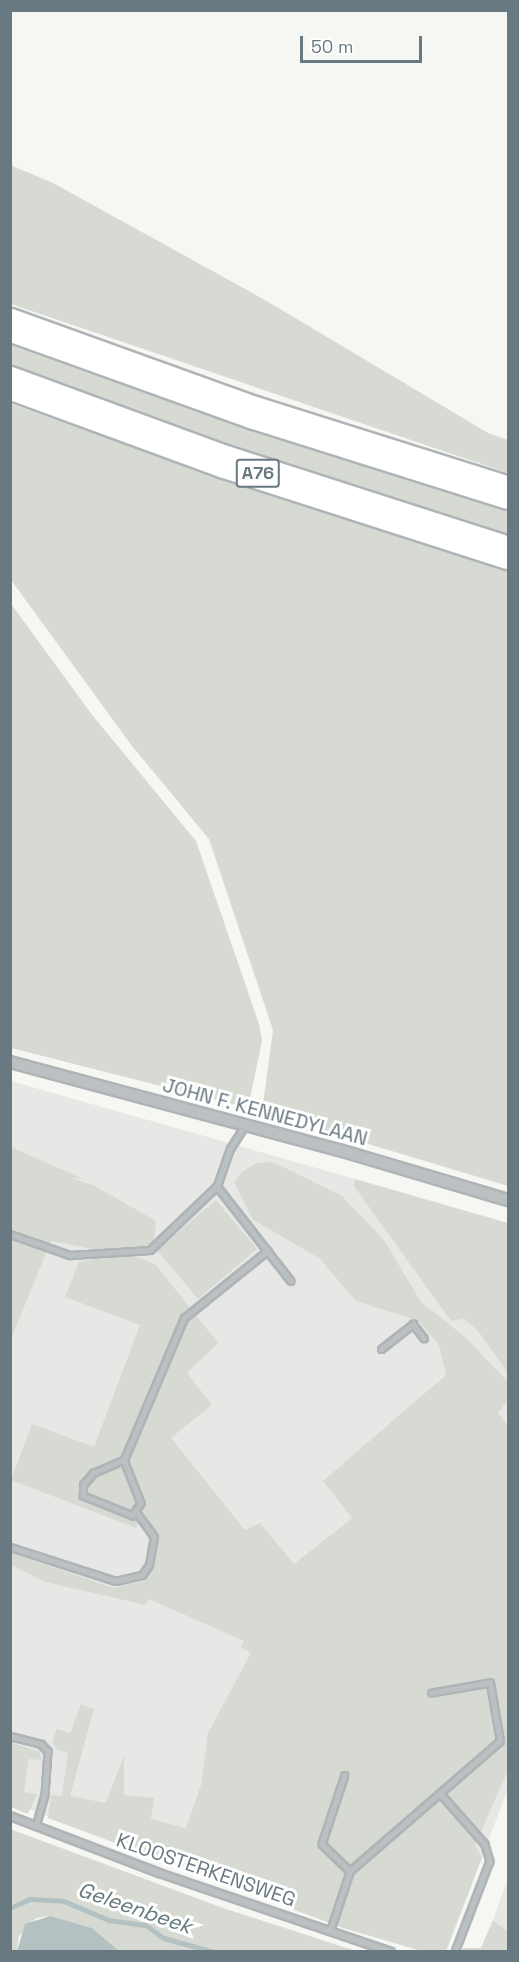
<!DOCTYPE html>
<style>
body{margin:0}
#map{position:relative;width:519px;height:1962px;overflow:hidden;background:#f6f6f3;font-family:"Space Grotesk",sans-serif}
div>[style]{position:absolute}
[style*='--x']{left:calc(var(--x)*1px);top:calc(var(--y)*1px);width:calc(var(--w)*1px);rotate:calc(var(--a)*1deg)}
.built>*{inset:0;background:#e7e7e6}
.green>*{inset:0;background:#d6dad3}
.water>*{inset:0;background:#b4c1c3}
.stream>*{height:4.5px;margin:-2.25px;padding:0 2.25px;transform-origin:2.25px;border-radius:2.25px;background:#b4c1c3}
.roads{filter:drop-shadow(2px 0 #afb4b6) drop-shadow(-2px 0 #afb4b6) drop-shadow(0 2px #afb4b6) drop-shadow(0 -2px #afb4b6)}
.service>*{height:4.5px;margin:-2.25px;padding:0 2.25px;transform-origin:2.25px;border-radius:2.25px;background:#bbc0c3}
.minor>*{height:6px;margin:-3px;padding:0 3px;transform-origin:3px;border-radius:3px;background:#bbc0c3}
.tertiary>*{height:10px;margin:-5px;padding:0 5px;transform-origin:5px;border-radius:5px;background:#bbc0c3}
.motorway>*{height:32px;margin:-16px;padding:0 16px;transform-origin:16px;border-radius:16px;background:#fff}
span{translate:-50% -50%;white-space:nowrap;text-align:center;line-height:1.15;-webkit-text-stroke:6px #fff;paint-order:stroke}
.shield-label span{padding:2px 4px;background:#fff;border:2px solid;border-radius:4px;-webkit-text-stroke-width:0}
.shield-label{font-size:18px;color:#687981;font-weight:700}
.street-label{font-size:20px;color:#687981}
.water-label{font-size:21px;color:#647a7d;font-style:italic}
.frame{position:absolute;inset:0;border:12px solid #687981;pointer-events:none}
.scale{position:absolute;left:300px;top:36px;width:122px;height:27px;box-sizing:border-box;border:3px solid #687981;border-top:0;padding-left:8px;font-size:18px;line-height:21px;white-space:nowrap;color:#687981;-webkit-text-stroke:4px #fff;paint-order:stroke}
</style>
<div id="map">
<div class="built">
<div style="clip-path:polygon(11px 1081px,355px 1179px,353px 1185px,451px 1320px,464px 1319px,478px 1331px,508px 1373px,508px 1789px,446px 1951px,422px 1951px,11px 1803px)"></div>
<div style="clip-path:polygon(508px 1878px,508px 1932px,493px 1920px)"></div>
</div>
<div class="green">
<div style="clip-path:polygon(10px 165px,53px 183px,265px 300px,488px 433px,508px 440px,508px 473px,11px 304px)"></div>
<div style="clip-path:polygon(10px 345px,207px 415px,508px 512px,508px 541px,381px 502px,11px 371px)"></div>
<div style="clip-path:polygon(11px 404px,267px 494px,508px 571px,508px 1186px,262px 1112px,273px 1030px,209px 839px,132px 746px,11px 580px)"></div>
<div style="clip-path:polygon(11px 604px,93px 716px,196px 841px,259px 1024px,262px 1041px,248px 1108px,11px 1048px)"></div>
<div style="clip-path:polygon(11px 1147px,83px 1179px,72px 1178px,95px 1186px,156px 1221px,154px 1242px,130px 1254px,155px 1264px,218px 1343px,187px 1373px,212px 1405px,171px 1438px,245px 1530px,260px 1523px,294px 1564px,352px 1518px,323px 1481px,446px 1375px,439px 1345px,419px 1321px,356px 1301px,319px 1258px,253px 1220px,234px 1182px,243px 1171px,257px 1163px,273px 1162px,342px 1196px,384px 1240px,421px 1302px,465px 1337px,508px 1382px,508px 1400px,498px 1413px,508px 1426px,508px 1770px,475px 1845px,482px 1858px,446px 1951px,421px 1951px,343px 1928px,48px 1818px,51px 1795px,62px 1796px,68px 1752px,57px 1750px,52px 1742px,57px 1729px,70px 1733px,81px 1704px,94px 1709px,70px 1796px,106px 1803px,124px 1755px,124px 1795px,154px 1798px,151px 1819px,186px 1828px,201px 1785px,208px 1733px,251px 1653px,241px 1647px,244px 1641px,149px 1599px,146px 1605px,45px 1582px,11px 1565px,11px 1553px,114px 1588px,147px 1580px,158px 1546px,158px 1533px,143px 1512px,136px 1528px,11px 1480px,32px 1424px,94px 1447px,140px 1325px,65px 1297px,79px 1262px,120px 1254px,51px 1241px,11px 1339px)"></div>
<div style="clip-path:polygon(355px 1179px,508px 1223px,508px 1373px,478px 1331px,464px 1319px,451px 1321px,353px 1185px)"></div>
<div style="clip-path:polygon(216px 1200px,257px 1249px,198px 1299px,157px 1250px)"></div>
<div style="clip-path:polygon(10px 1742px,40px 1752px,41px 1760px,29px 1759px,24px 1792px,37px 1794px,28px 1814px,11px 1807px)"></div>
<div style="clip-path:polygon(10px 1829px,226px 1909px,356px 1951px,119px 1951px,92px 1928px,49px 1916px,36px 1918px,19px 1936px,17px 1951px,11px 1951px)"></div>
<div style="clip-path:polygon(493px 1920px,508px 1932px,508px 1951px,462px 1951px,463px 1948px,481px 1948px)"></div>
</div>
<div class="water">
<div style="clip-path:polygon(50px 1916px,92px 1928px,119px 1951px,17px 1951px,25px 1924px)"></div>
</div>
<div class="stream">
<div style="--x:10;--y:1908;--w:22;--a:-24"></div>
<div style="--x:30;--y:1899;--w:34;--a:3"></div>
<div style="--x:64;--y:1901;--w:49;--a:22.9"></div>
<div style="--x:109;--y:1920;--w:37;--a:8"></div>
<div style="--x:146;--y:1925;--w:22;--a:36"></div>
<div style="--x:164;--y:1938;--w:52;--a:15.6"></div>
</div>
<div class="roads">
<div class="service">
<div style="--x:217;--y:1186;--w:120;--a:52.1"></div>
<div style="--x:10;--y:1234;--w:64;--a:19.3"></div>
<div style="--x:70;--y:1255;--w:80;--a:-3.6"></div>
<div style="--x:150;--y:1250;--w:93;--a:-43.7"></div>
<div style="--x:217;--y:1186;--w:39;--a:-71"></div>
<div style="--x:230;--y:1149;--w:28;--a:-58"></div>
<div style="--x:381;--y:1349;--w:41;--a:-38"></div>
<div style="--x:413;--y:1324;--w:18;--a:52"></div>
<div style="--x:124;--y:1460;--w:46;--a:68.4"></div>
<div style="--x:141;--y:1503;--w:15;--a:122"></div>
<div style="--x:133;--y:1516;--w:54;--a:-158.2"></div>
<div style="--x:83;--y:1496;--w:11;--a:-90"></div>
<div style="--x:83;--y:1485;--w:16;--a:-50"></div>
<div style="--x:93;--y:1473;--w:34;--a:-23"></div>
<div style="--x:124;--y:1460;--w:154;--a:-67.1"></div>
<div style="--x:184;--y:1318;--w:107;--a:-38.9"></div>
<div style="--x:10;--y:1547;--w:111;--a:17.8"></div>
<div style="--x:116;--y:1581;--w:27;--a:-13"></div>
<div style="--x:142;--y:1575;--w:12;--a:-55"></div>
<div style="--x:149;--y:1565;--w:28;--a:-80"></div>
<div style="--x:154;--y:1537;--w:31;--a:-126"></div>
<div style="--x:10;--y:1736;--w:32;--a:14"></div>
<div style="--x:41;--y:1744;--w:10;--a:45"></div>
<div style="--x:48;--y:1751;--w:44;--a:93.9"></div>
<div style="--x:45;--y:1795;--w:32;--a:106"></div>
<div style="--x:345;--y:1775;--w:73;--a:108.4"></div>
<div style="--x:322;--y:1844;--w:39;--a:44"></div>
<div style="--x:440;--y:1793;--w:68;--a:48.6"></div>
<div style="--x:485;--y:1844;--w:18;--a:74"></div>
<div style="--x:490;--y:1861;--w:97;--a:111"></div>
<div style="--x:330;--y:1931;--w:63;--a:-71.6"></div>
<div style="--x:350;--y:1871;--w:198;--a:-40.9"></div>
<div style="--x:500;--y:1741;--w:59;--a:-99.8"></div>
<div style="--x:490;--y:1683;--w:59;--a:170.2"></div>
</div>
<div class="minor">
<div style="--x:10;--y:1816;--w:160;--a:20.9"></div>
<div style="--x:159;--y:1873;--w:245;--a:18.8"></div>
</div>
<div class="tertiary">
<div style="--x:10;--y:1062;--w:341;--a:15"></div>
<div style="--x:339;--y:1150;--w:176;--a:16.5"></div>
</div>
<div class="motorway">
<div style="--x:10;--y:325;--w:260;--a:19.8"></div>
<div style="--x:255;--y:413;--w:265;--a:17.5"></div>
<div style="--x:10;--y:383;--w:229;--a:20.2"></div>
<div style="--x:225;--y:462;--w:297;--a:17.8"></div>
</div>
</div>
<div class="shield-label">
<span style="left:258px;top:473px">A76</span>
</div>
<div class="street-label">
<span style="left:265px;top:1112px;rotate:15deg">JOHN F. KENNEDYLAAN</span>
<span style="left:206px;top:1870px;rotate:19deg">KLOOSTERKENSWEG</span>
</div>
<div class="water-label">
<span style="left:135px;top:1908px;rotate:19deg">Geleenbeek</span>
</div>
<div class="frame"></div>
<div class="scale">50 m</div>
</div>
